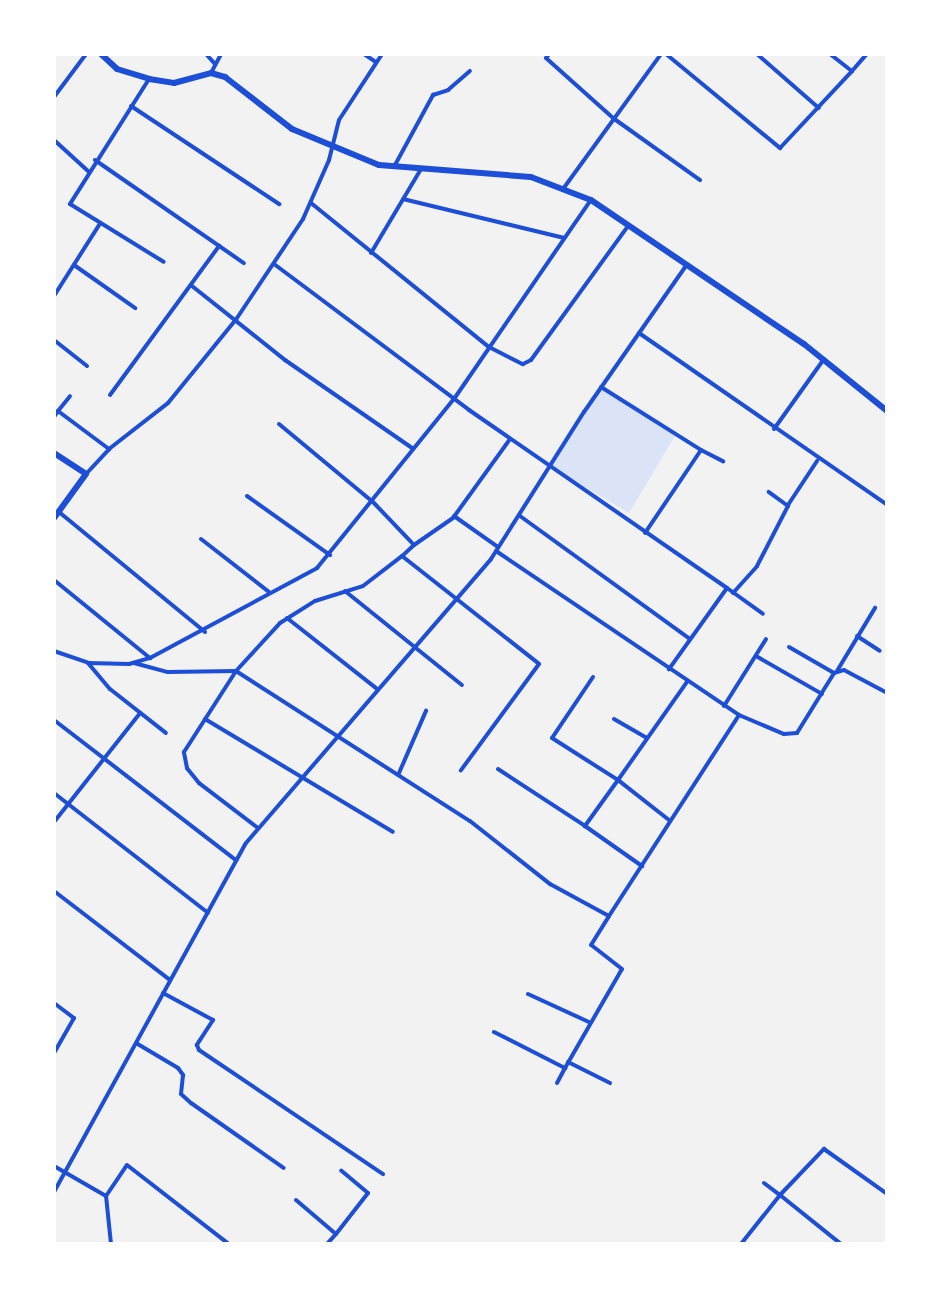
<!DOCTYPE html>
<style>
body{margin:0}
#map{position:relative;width:941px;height:1298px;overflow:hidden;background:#f2f2f2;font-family:Literata,serif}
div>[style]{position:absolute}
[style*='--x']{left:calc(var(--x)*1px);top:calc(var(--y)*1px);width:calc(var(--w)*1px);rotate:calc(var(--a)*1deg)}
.green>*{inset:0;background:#dbe4f7}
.minor>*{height:4px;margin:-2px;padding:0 2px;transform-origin:2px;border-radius:2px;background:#1d4ed8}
.tertiary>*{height:6px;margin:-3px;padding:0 3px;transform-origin:3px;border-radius:3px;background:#1d4ed8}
span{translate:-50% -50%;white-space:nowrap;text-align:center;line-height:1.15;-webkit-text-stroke:8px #fff;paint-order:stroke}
.frame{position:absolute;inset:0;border:56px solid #fff;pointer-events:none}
</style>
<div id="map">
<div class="green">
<div style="clip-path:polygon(601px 388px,675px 436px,629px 513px,551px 467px)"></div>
</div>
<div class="minor">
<div style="--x:206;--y:54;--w:13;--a:48"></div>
<div style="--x:364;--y:54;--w:14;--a:34"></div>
<div style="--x:549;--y:54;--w:5;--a:127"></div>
<div style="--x:546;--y:58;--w:90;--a:41.8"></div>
<div style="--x:613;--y:118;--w:107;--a:35.5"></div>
<div style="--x:666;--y:54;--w:148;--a:39.5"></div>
<div style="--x:780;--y:148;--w:105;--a:-46.9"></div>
<div style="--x:757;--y:54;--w:82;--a:41.1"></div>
<div style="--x:830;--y:54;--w:28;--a:38"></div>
<div style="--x:852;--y:71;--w:23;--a:-49"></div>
<div style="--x:211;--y:73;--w:21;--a:-62"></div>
<div style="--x:149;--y:79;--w:148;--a:122.3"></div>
<div style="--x:70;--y:204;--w:110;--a:31.7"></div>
<div style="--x:54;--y:97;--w:54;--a:-53.3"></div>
<div style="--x:131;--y:106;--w:178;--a:33.5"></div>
<div style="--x:54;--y:140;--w:46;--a:42.4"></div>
<div style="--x:95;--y:160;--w:181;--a:34.7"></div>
<div style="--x:395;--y:165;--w:80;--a:-61.5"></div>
<div style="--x:433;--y:95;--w:16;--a:-18"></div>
<div style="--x:448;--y:90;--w:29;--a:-41"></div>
<div style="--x:563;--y:189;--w:167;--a:-54"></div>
<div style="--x:403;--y:199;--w:166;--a:13.6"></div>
<div style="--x:311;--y:203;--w:229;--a:39"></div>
<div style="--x:489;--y:347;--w:38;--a:27"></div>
<div style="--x:523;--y:364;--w:9;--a:-27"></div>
<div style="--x:531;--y:360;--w:165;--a:-54.1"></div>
<div style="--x:371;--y:253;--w:98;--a:-59.2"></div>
<div style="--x:274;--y:264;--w:244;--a:36.8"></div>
<div style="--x:469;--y:410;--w:313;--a:34.6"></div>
<div style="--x:727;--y:588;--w:100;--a:125.6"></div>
<div style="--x:74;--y:265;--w:75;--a:35.2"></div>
<div style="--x:192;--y:286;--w:119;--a:38.5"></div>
<div style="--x:285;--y:360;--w:155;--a:34.7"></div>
<div style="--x:54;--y:296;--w:84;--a:-57.6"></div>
<div style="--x:639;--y:333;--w:302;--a:34.7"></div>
<div style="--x:54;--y:340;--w:42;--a:38.2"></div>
<div style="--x:601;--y:387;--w:118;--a:32.2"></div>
<div style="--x:701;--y:450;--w:100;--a:124"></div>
<div style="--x:110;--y:395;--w:185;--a:-53.8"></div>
<div style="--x:58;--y:411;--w:19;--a:-51"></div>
<div style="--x:54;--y:417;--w:7;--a:-56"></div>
<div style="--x:58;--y:411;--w:64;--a:36.7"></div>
<div style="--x:279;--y:424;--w:122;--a:39.7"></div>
<div style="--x:373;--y:502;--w:59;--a:46.4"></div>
<div style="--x:414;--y:545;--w:16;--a:137"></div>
<div style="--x:402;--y:556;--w:174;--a:38.2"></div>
<div style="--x:539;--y:664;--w:132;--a:126.3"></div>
<div style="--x:774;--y:429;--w:86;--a:-54.5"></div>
<div style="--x:701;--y:450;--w:25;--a:27"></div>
<div style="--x:86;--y:474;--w:34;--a:-47"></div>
<div style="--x:109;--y:449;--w:75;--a:-37.9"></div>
<div style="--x:168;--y:403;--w:109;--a:-50.9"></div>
<div style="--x:237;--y:318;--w:119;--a:-56.3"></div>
<div style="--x:303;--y:219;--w:64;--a:-66.2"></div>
<div style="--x:329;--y:160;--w:41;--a:-76"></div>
<div style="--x:339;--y:120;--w:79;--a:-56.9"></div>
<div style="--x:247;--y:496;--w:102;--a:35.4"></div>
<div style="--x:788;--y:505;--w:53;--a:-56.6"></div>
<div style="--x:59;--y:512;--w:189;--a:39.4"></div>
<div style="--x:454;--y:516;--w:54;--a:35.2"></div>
<div style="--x:520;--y:516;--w:210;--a:35.9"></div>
<div style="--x:201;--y:539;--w:86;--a:37.9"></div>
<div style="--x:414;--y:545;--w:47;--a:-34.7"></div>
<div style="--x:453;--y:518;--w:97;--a:-54.2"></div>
<div style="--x:496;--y:551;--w:293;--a:34"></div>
<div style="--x:54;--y:580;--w:124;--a:39.1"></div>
<div style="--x:727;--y:588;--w:44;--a:35.8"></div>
<div style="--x:345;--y:591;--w:150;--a:38.8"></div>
<div style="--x:733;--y:593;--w:36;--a:-48"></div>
<div style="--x:757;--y:566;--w:68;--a:-62.7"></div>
<div style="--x:788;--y:506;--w:24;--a:-144"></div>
<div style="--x:287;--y:618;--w:113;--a:38.2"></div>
<div style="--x:857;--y:636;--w:27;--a:33"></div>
<div style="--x:789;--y:647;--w:52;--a:30"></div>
<div style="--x:834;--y:673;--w:10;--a:-17"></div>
<div style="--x:844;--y:670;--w:49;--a:28.1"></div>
<div style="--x:54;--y:651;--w:36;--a:19"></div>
<div style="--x:88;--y:663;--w:41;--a:1.4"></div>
<div style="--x:129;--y:664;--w:22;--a:-16"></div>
<div style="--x:150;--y:658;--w:190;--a:-28.3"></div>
<div style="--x:317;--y:568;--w:218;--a:-51"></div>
<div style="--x:454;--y:399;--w:242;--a:-55.5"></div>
<div style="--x:756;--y:656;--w:76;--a:29.9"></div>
<div style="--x:88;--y:663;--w:34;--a:50"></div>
<div style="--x:110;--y:689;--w:71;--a:38.2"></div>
<div style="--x:134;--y:663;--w:35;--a:15"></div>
<div style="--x:168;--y:672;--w:68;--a:-0.8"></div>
<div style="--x:236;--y:671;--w:278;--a:32.7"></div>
<div style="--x:470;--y:821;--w:102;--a:38.2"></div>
<div style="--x:550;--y:884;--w:67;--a:28.5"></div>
<div style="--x:609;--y:916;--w:239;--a:-57.1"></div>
<div style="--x:739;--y:715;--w:49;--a:22.9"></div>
<div style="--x:784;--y:734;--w:13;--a:-4"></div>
<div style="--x:797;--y:733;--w:70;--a:-58.3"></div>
<div style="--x:837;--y:671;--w:74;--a:-58.9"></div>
<div style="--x:593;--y:677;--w:73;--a:123.9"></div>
<div style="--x:552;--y:738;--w:78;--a:32.5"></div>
<div style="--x:618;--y:780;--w:57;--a:125.7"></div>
<div style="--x:585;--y:826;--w:70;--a:35.1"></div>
<div style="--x:724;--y:706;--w:79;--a:-57.9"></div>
<div style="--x:205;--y:719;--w:219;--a:31"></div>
<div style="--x:614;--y:719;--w:38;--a:30"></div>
<div style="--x:54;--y:720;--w:230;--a:37.6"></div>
<div style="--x:498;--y:769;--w:104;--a:33.2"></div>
<div style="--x:399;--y:773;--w:68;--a:-66.5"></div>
<div style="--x:54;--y:793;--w:195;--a:37.9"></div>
<div style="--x:669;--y:820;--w:65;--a:-141.9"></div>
<div style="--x:618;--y:780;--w:120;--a:-54.9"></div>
<div style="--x:54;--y:822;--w:139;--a:-51.7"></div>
<div style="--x:258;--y:828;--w:74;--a:-142.7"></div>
<div style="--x:199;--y:783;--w:19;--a:-129"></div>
<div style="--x:187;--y:768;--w:16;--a:-101"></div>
<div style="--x:184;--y:752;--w:96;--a:-57.3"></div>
<div style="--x:236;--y:671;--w:65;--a:-47.5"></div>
<div style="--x:280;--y:623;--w:41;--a:-32.2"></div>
<div style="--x:315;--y:601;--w:50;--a:-17.4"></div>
<div style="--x:363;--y:586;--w:49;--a:-37.6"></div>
<div style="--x:54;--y:891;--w:146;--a:37.5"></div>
<div style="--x:163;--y:993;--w:57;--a:28.4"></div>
<div style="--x:213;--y:1020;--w:30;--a:123"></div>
<div style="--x:197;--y:1045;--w:5;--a:68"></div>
<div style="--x:199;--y:1050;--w:222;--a:34"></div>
<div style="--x:528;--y:994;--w:67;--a:24.7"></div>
<div style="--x:54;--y:1003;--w:25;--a:37"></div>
<div style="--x:74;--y:1018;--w:40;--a:119.7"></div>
<div style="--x:494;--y:1032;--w:80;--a:26.9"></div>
<div style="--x:565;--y:1068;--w:114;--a:-60.1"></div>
<div style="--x:622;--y:969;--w:39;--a:-142"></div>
<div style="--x:591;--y:945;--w:34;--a:-58"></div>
<div style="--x:136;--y:1043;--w:49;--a:30.8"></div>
<div style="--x:178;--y:1068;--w:9;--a:54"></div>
<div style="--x:183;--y:1075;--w:19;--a:96"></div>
<div style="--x:181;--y:1094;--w:13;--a:42"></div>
<div style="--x:191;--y:1103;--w:113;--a:35"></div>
<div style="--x:568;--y:1062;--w:47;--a:26.6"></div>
<div style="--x:557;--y:1083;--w:17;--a:-62"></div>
<div style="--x:54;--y:1166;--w:60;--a:30"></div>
<div style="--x:764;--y:1183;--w:20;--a:37"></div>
<div style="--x:780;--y:1195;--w:64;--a:-46.3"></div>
<div style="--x:824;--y:1149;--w:77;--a:35.5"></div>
<div style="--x:54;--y:1192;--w:398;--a:-61.2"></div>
<div style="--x:246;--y:843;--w:375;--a:-49.2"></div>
<div style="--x:491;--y:559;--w:174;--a:-57.7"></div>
<div style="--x:584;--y:412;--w:178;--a:-55.1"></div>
<div style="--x:296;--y:1200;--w:52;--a:40.4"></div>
<div style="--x:336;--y:1234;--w:13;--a:132"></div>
<div style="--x:336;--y:1234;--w:52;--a:-52"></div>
<div style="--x:368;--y:1193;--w:35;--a:-140"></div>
<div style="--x:111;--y:1244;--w:48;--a:-95.9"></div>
<div style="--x:106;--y:1196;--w:37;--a:-56"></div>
<div style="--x:127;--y:1165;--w:129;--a:37.8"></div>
<div style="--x:258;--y:1244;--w:5;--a:0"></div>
<div style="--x:741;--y:1244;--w:63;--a:-51.5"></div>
<div style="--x:780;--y:1195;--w:78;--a:38.8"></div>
</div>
<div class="tertiary">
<div style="--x:101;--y:54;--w:22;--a:43"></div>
<div style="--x:117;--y:69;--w:34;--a:17"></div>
<div style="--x:149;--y:79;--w:25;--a:9"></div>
<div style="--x:174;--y:83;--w:38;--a:-15"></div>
<div style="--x:211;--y:73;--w:15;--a:16"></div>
<div style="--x:225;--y:77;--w:85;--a:37.8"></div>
<div style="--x:292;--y:129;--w:94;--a:22.5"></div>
<div style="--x:379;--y:165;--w:152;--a:4.5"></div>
<div style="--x:531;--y:177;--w:64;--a:21"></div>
<div style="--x:591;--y:200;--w:257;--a:34.1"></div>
<div style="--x:804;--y:344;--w:107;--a:38.9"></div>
<div style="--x:54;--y:453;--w:38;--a:33"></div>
<div style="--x:86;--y:474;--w:54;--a:126"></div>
</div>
<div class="frame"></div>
</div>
